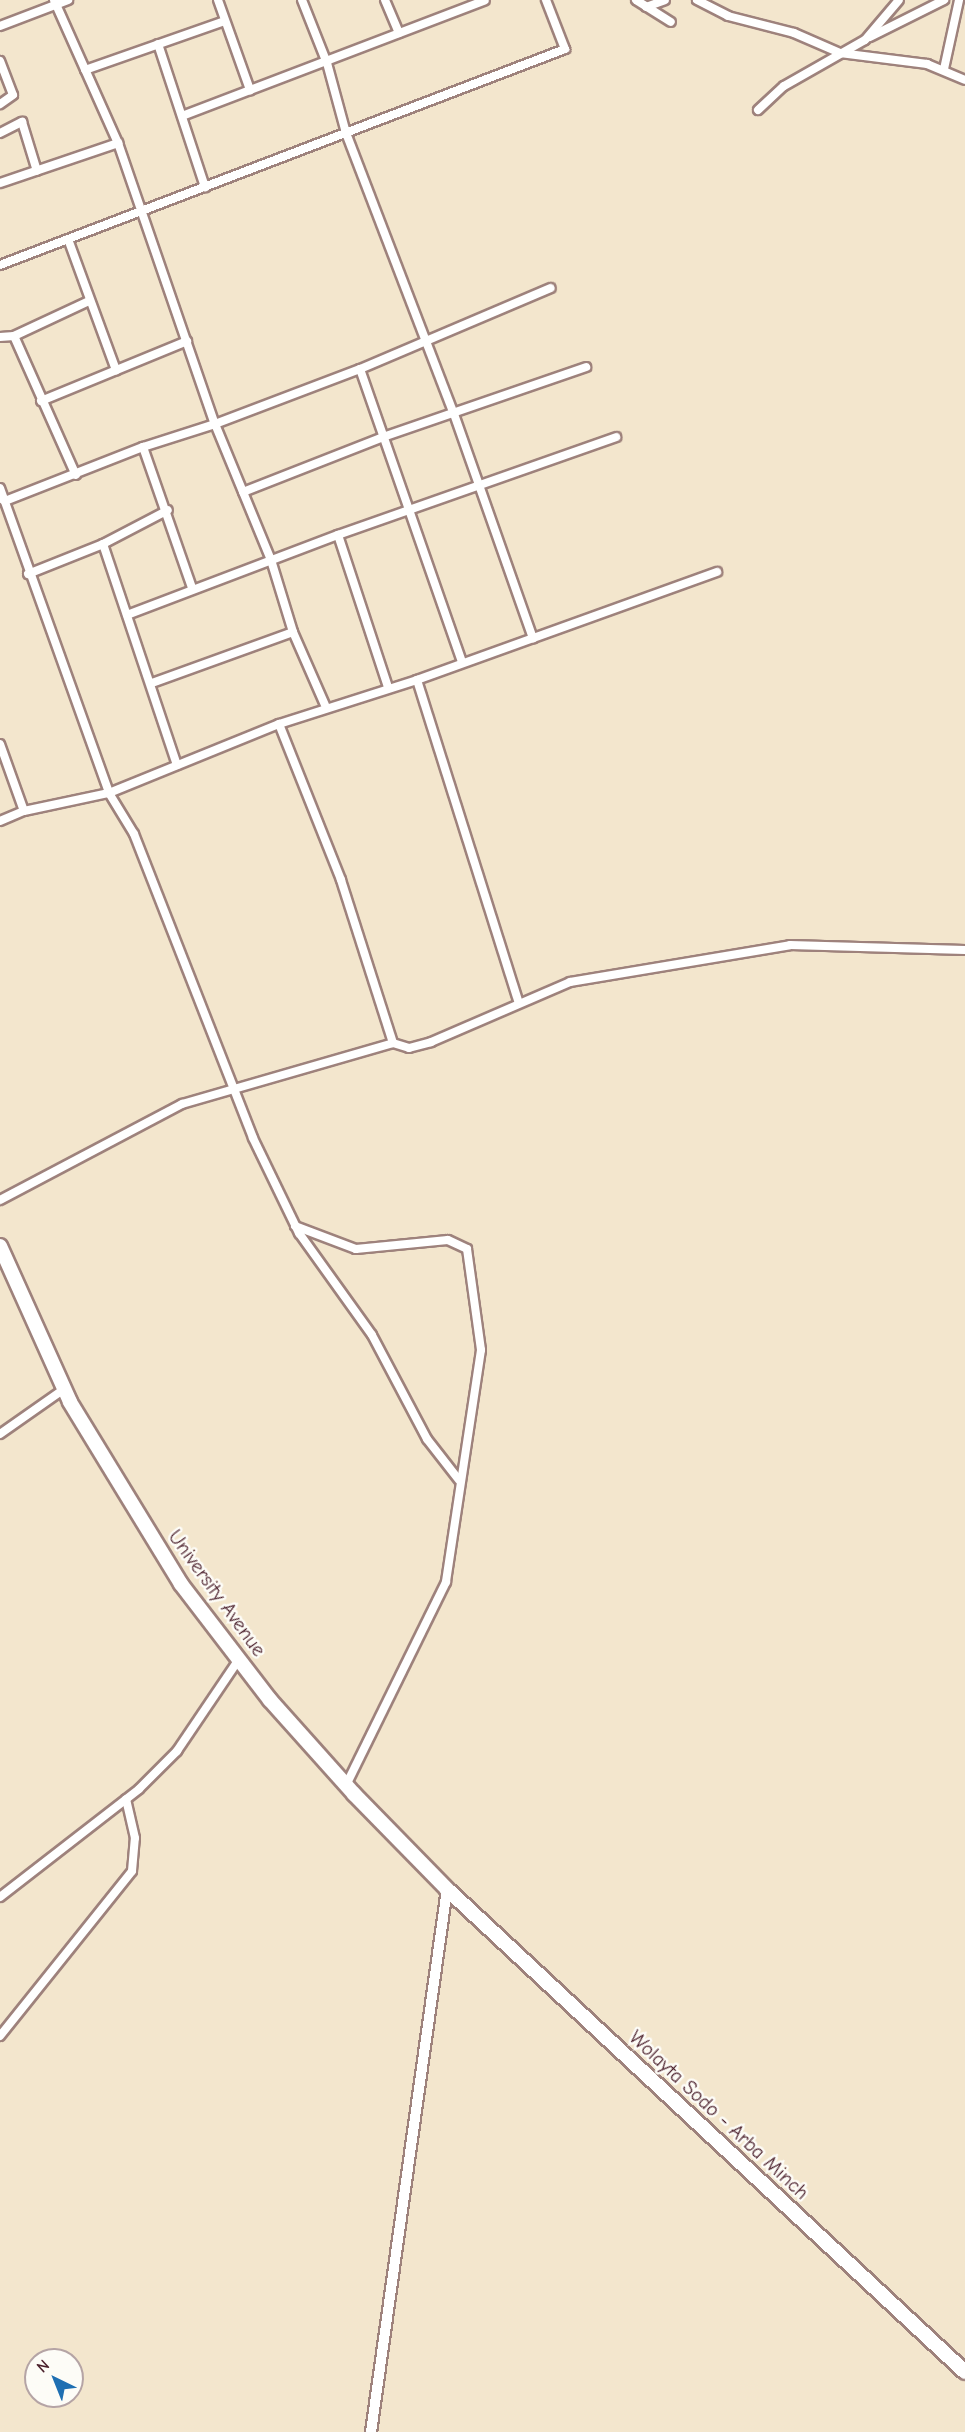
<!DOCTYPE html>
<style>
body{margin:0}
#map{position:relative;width:965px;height:2432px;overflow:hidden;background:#f3e6cd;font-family:"Comic Neue",sans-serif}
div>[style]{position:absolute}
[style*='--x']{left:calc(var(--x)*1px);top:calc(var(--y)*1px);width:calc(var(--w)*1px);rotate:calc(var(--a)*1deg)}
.roads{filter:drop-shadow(2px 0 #9e827c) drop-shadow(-2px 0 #9e827c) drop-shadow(0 2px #9e827c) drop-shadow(0 -2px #9e827c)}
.minor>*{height:8px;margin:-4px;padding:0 4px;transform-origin:4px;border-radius:4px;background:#fff}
.tertiary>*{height:10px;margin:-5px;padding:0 5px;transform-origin:5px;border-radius:5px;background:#fff}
.trunk>*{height:14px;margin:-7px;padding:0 7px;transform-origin:7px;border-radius:7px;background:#fff}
span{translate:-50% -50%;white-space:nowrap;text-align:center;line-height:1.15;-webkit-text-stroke:5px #fdfcf7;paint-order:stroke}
.street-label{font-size:20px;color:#4a1f2b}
.north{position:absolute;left:24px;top:2348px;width:60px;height:60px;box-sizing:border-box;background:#fdfcf7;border:2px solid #b5a4a5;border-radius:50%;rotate:317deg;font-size:16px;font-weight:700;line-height:24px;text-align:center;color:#4a1f2b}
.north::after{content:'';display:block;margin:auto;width:21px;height:27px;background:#1f6fb2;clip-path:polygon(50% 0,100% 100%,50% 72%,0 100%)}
</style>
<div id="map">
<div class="roads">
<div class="minor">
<div style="--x:54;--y:0;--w:157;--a:65.9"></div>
<div style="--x:118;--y:143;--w:297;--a:71"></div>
<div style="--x:215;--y:424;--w:147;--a:67.6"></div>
<div style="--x:271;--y:560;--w:75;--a:73"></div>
<div style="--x:293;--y:632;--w:82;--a:66.3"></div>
<div style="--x:218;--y:0;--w:96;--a:70.4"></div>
<div style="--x:302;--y:0;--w:68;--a:68.4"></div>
<div style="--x:327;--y:63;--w:73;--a:74.8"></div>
<div style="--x:346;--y:133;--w:301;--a:69"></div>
<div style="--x:454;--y:414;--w:238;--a:70.6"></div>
<div style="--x:385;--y:0;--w:36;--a:67"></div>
<div style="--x:636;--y:0;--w:41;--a:32.2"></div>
<div style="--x:697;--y:0;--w:35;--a:27"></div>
<div style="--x:728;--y:16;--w:68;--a:14.4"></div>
<div style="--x:794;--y:33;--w:50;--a:23.5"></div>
<div style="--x:840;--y:53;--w:88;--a:7.2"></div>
<div style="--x:927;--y:64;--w:41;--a:22.8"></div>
<div style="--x:646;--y:7;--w:20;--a:-20"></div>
<div style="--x:0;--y:26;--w:73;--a:-20.9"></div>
<div style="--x:870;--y:37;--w:83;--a:-26.6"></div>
<div style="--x:158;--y:44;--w:151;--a:71.8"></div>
<div style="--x:0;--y:61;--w:36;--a:69"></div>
<div style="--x:13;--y:95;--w:16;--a:145"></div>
<div style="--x:944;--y:69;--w:71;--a:-77.7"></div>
<div style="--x:85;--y:70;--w:148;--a:-19.3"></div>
<div style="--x:758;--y:110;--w:35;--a:-43"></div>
<div style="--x:784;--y:86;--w:93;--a:-29.6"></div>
<div style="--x:865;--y:40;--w:52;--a:-49.6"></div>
<div style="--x:182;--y:116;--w:324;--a:-20.9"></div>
<div style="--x:0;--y:133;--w:25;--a:-27"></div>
<div style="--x:22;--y:122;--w:51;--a:73"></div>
<div style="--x:0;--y:183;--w:125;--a:-18.7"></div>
<div style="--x:68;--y:239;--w:140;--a:69.9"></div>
<div style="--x:0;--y:265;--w:605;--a:-20.92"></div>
<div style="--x:565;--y:49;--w:53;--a:-111.2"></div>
<div style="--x:14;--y:336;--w:152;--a:66"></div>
<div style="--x:0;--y:337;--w:14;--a:-4"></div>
<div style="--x:14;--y:336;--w:83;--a:-25"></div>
<div style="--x:360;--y:369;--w:310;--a:70.8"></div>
<div style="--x:41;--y:401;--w:158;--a:-22.3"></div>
<div style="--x:143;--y:447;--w:149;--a:70.8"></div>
<div style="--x:0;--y:488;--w:324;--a:70.3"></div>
<div style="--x:109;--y:793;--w:48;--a:58.6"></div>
<div style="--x:134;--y:834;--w:326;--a:68.6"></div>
<div style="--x:253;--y:1138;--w:106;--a:64.2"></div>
<div style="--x:299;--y:1233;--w:125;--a:54.4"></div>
<div style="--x:372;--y:1335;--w:118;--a:62.1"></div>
<div style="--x:427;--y:1439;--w:52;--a:52"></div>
<div style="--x:243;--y:492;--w:150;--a:-21.4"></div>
<div style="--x:383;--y:437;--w:215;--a:-19"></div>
<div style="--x:0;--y:498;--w:6;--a:31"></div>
<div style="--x:5;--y:501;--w:148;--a:-21.4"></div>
<div style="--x:143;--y:447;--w:76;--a:-17.7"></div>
<div style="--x:215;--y:424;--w:155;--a:-20.8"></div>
<div style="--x:360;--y:369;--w:207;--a:-23"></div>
<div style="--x:338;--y:535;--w:160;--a:71.8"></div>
<div style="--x:103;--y:544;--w:73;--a:-27.6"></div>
<div style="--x:28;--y:574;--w:81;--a:-21.8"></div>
<div style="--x:103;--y:544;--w:233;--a:71.5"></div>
<div style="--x:127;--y:615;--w:226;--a:-20.8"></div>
<div style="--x:338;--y:535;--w:295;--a:-19.4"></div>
<div style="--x:417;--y:680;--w:337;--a:72.5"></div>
<div style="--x:152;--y:683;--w:150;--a:-19.9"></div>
<div style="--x:279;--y:724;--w:168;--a:68.3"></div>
<div style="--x:341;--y:880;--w:171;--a:72.3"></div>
<div style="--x:0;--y:744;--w:71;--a:70.3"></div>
<div style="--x:0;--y:821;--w:26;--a:-23"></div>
<div style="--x:24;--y:811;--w:87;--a:-12"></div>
<div style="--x:109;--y:793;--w:183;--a:-22.1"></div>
<div style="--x:279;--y:724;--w:145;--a:-17.7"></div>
<div style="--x:417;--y:680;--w:319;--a:-19.8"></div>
<div style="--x:0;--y:1200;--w:206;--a:-27.8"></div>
<div style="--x:182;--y:1104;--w:220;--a:-16.1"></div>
<div style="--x:393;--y:1043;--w:17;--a:17"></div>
<div style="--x:409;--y:1048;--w:23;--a:-15"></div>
<div style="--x:431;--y:1042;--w:151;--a:-23.3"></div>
<div style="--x:570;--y:982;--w:223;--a:-9.5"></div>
<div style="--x:790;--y:945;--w:175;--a:1.6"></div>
<div style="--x:295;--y:1226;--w:65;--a:20.7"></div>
<div style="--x:356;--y:1249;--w:92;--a:-5.6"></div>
<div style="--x:448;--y:1240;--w:21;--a:25"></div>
<div style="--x:467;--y:1249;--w:102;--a:82.1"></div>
<div style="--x:481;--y:1350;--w:235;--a:98.6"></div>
<div style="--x:446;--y:1582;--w:226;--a:116.2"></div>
<div style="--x:0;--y:1434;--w:78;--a:-35.1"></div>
<div style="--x:0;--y:1897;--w:176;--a:-37.8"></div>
<div style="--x:139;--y:1789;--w:54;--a:-45"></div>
<div style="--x:177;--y:1751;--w:111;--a:-56"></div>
<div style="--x:0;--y:2036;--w:211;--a:-51.3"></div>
<div style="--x:132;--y:1871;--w:33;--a:-85"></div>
<div style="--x:135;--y:1838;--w:40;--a:-103"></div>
</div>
<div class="tertiary">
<div style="--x:371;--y:2432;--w:548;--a:-82.03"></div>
</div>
<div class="trunk">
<div style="--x:0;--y:1246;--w:171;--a:65.8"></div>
<div style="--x:70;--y:1402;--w:213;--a:58.6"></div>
<div style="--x:181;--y:1584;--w:146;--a:52.5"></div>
<div style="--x:270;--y:1700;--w:126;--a:48.2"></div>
<div style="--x:354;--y:1794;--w:133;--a:45.6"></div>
<div style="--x:447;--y:1889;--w:708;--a:43"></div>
</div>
</div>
<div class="street-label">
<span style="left:217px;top:1593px;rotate:54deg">University Avenue</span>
<span style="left:719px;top:2115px;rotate:43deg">Wolayta Sodo - Arba Minch</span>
</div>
<div class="north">N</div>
</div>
